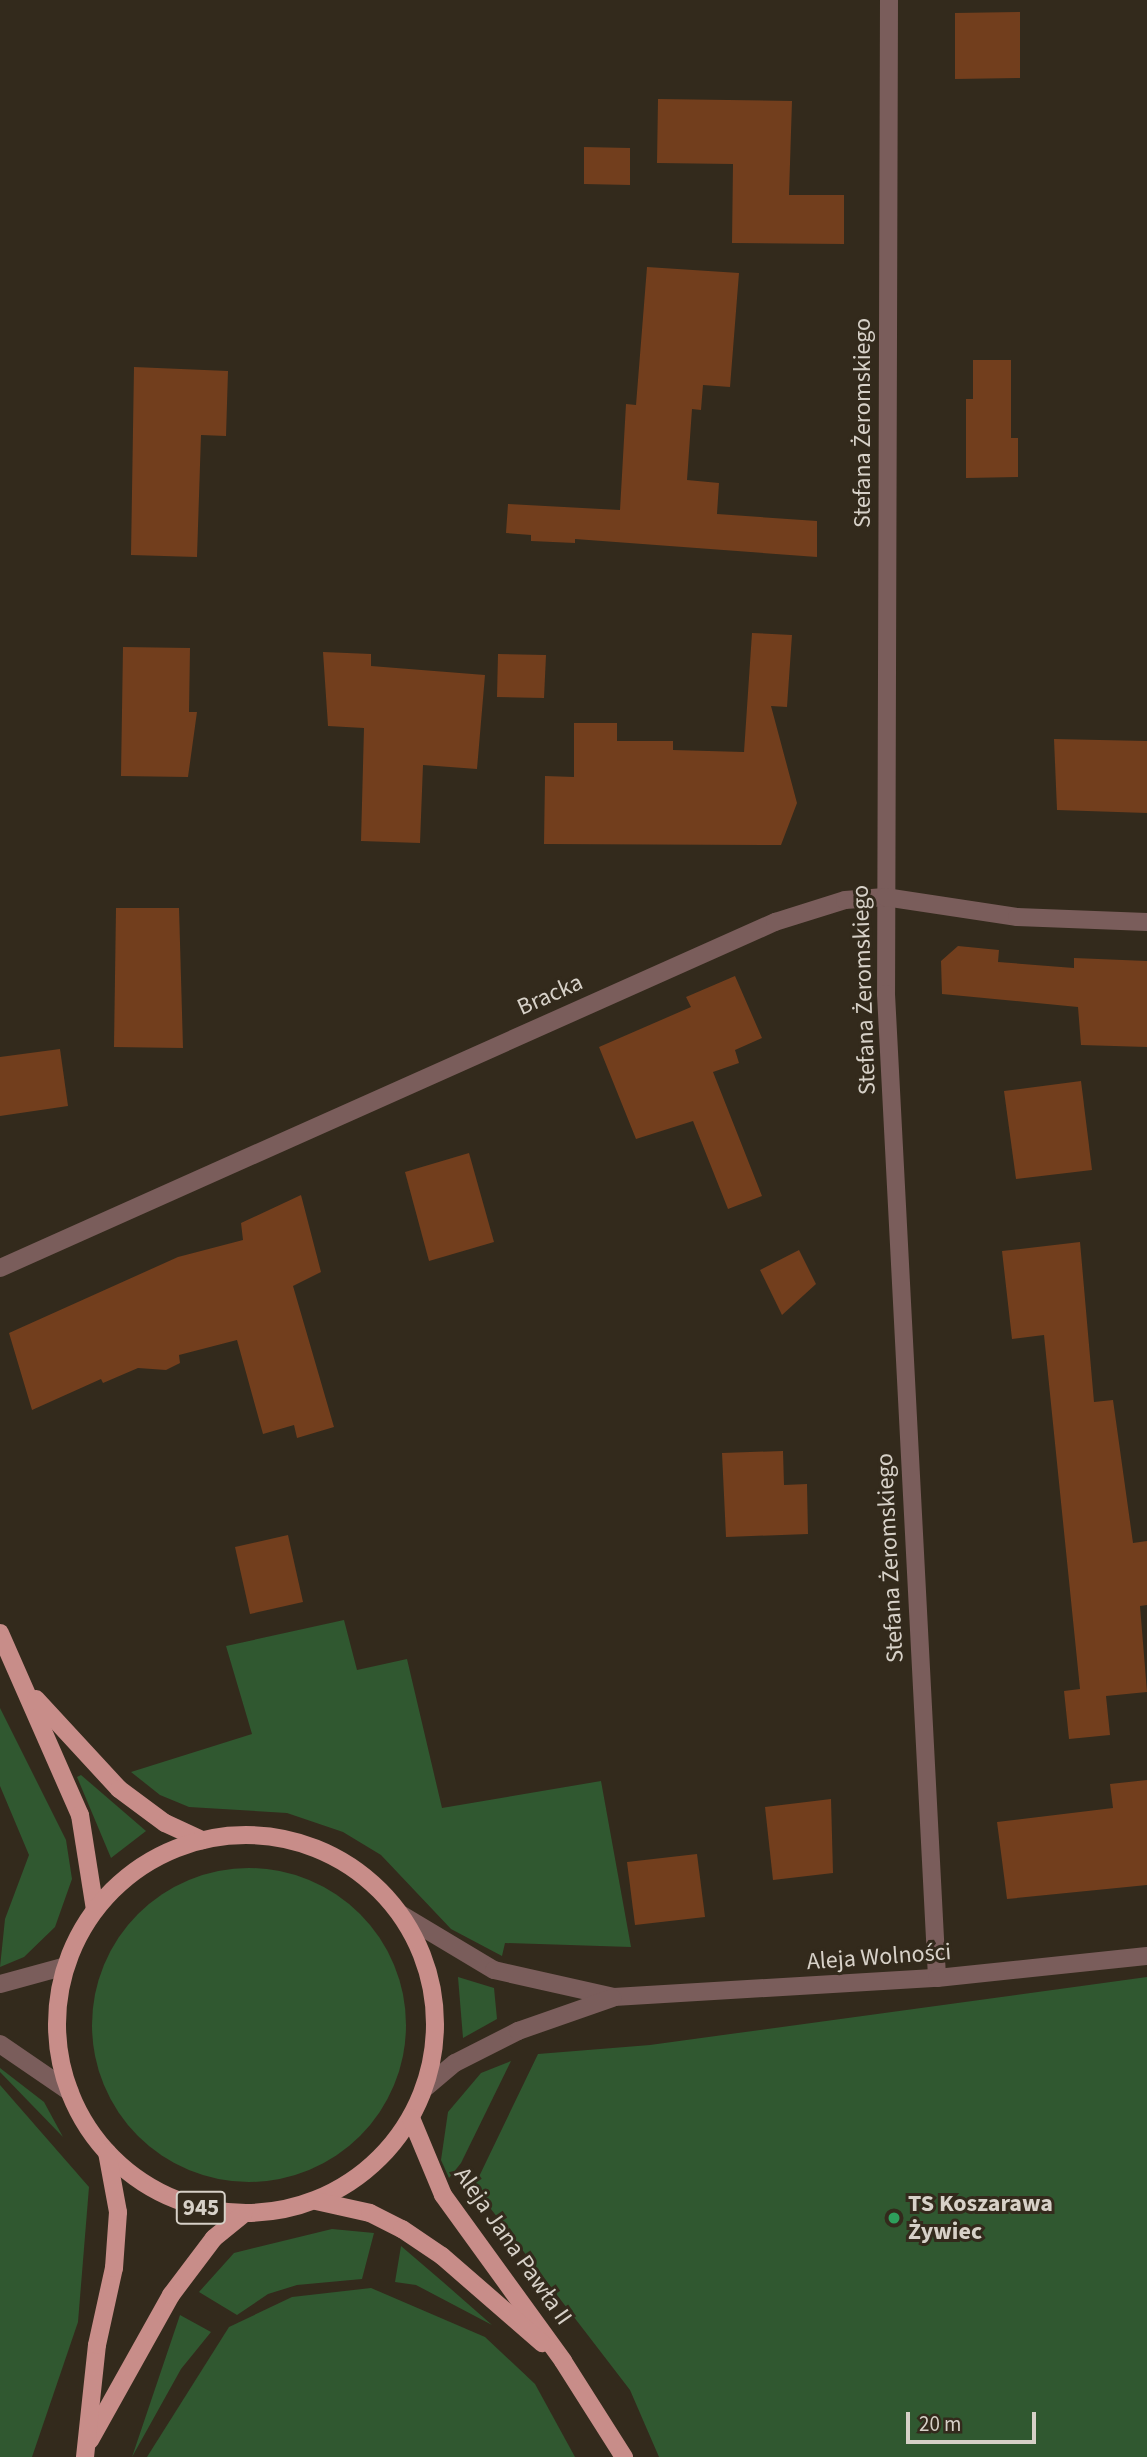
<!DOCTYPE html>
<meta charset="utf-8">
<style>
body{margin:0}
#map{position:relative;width:1147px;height:2457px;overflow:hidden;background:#332a1c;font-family:"Source Sans 3",sans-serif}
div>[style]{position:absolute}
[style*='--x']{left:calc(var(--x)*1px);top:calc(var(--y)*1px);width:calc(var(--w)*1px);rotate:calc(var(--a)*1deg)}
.green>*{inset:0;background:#305830}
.round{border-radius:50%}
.building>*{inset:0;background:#723e1d}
.minor>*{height:18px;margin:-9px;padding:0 9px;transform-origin:9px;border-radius:9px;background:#7a5d5b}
.major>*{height:18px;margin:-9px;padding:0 9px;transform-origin:9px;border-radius:9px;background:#c88d89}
.major>.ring{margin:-9px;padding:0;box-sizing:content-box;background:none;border:18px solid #c88d89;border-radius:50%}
.dots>*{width:19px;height:19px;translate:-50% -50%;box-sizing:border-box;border:4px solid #332a1c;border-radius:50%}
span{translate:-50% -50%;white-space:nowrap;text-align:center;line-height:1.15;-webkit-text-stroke:6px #332a1c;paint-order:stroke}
.shield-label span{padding:2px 5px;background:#332a1c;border:2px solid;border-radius:5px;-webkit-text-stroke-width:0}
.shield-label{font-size:23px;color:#d7d1c8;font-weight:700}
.street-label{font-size:24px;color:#d7d1c8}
.poi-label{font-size:24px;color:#d7d1c8;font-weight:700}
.left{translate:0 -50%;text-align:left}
.scale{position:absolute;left:906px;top:2412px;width:130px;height:32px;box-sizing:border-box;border:4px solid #d7d1c8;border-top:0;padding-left:9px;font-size:21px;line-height:24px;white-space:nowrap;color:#d7d1c8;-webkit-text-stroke:5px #332a1c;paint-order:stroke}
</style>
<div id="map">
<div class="green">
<div style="clip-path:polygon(344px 1620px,357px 1670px,407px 1659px,442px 1808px,601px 1781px,631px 1947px,505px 1943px,502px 1956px,451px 1929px,381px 1855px,343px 1832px,287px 1813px,189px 1807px,160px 1795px,131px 1772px,252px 1734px,226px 1646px)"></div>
<div style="clip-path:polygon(0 1708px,66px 1840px,72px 1879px,55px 1927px,24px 1957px,0 1967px,5px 1919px,29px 1855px,0 1786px)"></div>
<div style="clip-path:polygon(81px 1775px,146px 1831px,111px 1858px,77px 1777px)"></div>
<div class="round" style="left:92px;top:1868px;width:314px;height:314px"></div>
<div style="clip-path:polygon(458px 1977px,494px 1988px,497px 2019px,463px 2038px)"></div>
<div style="clip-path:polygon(1147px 1977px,1147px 2457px,659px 2457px,630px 2390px,474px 2187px,538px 2054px,650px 2045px)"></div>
<div style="clip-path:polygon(511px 2061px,461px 2163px,449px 2178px,441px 2160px,448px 2112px,481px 2073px)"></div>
<div style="clip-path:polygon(0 2068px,44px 2102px,63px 2137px,0 2072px)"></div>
<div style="clip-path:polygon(0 2085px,89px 2187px,78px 2322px,32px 2457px,0 2457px)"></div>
<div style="clip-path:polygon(332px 2229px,374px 2233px,362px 2279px,297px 2285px,268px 2294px,237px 2315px,199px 2292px,234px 2253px)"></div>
<div style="clip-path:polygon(401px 2246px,443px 2282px,492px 2325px,416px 2285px,395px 2282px)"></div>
<div style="clip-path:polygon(371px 2288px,485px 2337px,535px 2384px,575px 2457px,147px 2457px,229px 2327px,292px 2297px)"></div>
<div style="clip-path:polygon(180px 2315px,211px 2332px,181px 2369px,132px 2457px)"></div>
</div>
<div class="building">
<div style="clip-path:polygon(1020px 12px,1020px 78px,955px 79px,955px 13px)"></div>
<div style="clip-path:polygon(658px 99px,792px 101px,789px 195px,844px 195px,844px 244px,732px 243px,733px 164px,657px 163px)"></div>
<div style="clip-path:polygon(584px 147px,630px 148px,630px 185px,584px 184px)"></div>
<div style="clip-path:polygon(647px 267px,739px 273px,730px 387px,703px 385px,701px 410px,692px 409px,687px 480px,719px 483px,717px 514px,817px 521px,817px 557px,575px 539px,575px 543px,531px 541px,531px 535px,506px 533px,508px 504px,620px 510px,626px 404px,636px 405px)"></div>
<div style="clip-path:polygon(973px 360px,1011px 360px,1011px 438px,1018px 438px,1018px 477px,966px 478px,966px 399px,973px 399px)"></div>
<div style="clip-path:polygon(134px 367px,228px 371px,226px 436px,201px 435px,197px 557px,131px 555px)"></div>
<div style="clip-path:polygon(752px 633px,792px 635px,787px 707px,771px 706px,797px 803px,781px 845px,544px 844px,545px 776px,574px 777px,574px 723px,617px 723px,617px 741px,673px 741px,673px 750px,744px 752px)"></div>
<div style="clip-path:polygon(123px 647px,190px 648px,189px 712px,197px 712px,188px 777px,121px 776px)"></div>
<div style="clip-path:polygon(323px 652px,371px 654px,371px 666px,485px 675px,477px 769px,423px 765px,420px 843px,361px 841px,364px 728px,328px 726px)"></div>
<div style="clip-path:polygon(498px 654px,546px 655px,544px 698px,497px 697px)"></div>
<div style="clip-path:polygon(1054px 739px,1147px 741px,1147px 813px,1057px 810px)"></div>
<div style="clip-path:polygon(116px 908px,179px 908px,183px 1048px,114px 1047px)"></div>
<div style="clip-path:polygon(958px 946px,999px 950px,998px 962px,1074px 968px,1074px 958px,1147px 961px,1147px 1047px,1081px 1045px,1078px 1007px,942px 994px,941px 961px)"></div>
<div style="clip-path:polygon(735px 976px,762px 1038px,735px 1050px,739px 1063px,713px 1072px,762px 1196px,728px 1209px,693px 1121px,636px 1139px,599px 1047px,691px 1007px,686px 997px)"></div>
<div style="clip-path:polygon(60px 1049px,68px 1106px,0 1116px,0 1057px)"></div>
<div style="clip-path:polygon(1081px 1081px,1092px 1170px,1016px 1179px,1004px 1091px)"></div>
<div style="clip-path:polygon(469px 1153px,494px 1242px,429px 1261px,405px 1172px)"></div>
<div style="clip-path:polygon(301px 1195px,321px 1272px,293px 1286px,334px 1427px,297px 1438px,294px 1425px,263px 1434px,237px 1340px,179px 1355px,180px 1363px,166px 1370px,138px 1368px,103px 1383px,101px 1379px,32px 1410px,9px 1333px,178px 1257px,243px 1240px,241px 1223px)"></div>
<div style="clip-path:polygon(1080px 1242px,1094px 1402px,1113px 1400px,1133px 1543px,1147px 1541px,1147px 1605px,1140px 1606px,1147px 1692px,1106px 1696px,1110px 1735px,1069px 1739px,1064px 1691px,1080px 1689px,1044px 1335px,1012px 1339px,1002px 1251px)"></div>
<div style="clip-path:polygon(799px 1250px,816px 1284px,782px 1315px,760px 1270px)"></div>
<div style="clip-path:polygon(783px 1451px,784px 1485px,807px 1484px,808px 1534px,726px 1537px,722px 1453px)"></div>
<div style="clip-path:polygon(288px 1535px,303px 1602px,250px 1614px,235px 1547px)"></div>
<div style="clip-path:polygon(1147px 1780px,1147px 1885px,1007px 1899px,997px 1822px,1113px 1808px,1110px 1784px)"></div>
<div style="clip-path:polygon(831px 1799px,833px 1873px,773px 1880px,765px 1807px)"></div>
<div style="clip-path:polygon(697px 1854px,705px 1917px,635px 1925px,627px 1862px)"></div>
</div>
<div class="minor">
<div style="--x:889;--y:0;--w:994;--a:90.17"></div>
<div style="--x:886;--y:994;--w:985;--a:87.03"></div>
<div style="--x:0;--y:1268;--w:849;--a:-24.06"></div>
<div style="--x:775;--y:922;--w:73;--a:-17.4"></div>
<div style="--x:845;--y:900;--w:40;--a:-4.3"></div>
<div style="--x:885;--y:897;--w:134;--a:8.6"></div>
<div style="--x:1017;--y:917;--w:130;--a:2.2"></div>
<div style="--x:402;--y:1915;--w:107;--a:30.9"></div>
<div style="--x:494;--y:1970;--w:123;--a:12.7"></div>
<div style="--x:614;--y:1997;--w:324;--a:-3.4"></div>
<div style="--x:937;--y:1978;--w:211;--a:-6"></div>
<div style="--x:0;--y:1984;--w:68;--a:-15.3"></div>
<div style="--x:0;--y:2044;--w:85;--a:34.4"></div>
<div style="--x:425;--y:2088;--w:39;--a:-40"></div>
<div style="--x:455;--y:2063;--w:71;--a:-26.9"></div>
<div style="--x:518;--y:2031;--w:100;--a:-19.3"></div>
</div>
<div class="major">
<div style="--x:0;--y:1633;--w:199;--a:66.3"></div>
<div style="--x:80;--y:1815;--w:96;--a:81"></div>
<div style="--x:36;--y:1699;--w:122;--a:47.3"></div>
<div style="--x:119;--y:1789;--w:57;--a:36.5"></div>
<div style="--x:165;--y:1823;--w:41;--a:24.7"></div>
<div class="ring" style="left:57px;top:1835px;width:360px;height:360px"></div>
<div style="--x:411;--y:2118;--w:83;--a:67.4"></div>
<div style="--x:443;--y:2195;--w:205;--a:54.1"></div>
<div style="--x:563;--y:2361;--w:114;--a:57.6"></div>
<div style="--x:316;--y:2201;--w:55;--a:12.5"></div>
<div style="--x:370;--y:2213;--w:36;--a:27"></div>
<div style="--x:402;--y:2229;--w:48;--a:34"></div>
<div style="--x:442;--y:2256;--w:133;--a:41"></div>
<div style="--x:90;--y:2440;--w:166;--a:-60.8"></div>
<div style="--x:171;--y:2295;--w:71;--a:-53"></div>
<div style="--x:214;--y:2238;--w:38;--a:-39"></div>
<div style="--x:85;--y:2457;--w:113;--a:-83.9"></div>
<div style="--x:97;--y:2345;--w:79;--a:-77.6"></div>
<div style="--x:114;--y:2268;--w:56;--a:-85.9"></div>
<div style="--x:118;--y:2212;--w:61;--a:-100.4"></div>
</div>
<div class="dots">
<div style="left:894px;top:2218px;background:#2e9e5b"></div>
</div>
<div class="shield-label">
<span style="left:201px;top:2208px">945</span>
</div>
<div class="street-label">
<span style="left:863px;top:423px;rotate:-90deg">Stefana Żeromskiego</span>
<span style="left:864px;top:990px;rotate:-92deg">Stefana Żeromskiego</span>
<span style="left:550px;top:995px;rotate:-24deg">Bracka</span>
<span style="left:890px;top:1558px;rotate:-93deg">Stefana Żeromskiego</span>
<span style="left:879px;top:1957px;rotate:-4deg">Aleja Wolności</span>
<span style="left:513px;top:2246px;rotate:55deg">Aleja Jana Pawła II</span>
</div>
<div class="poi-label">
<span class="left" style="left:908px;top:2218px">TS Koszarawa<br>Żywiec</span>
</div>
<div class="scale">20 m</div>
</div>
